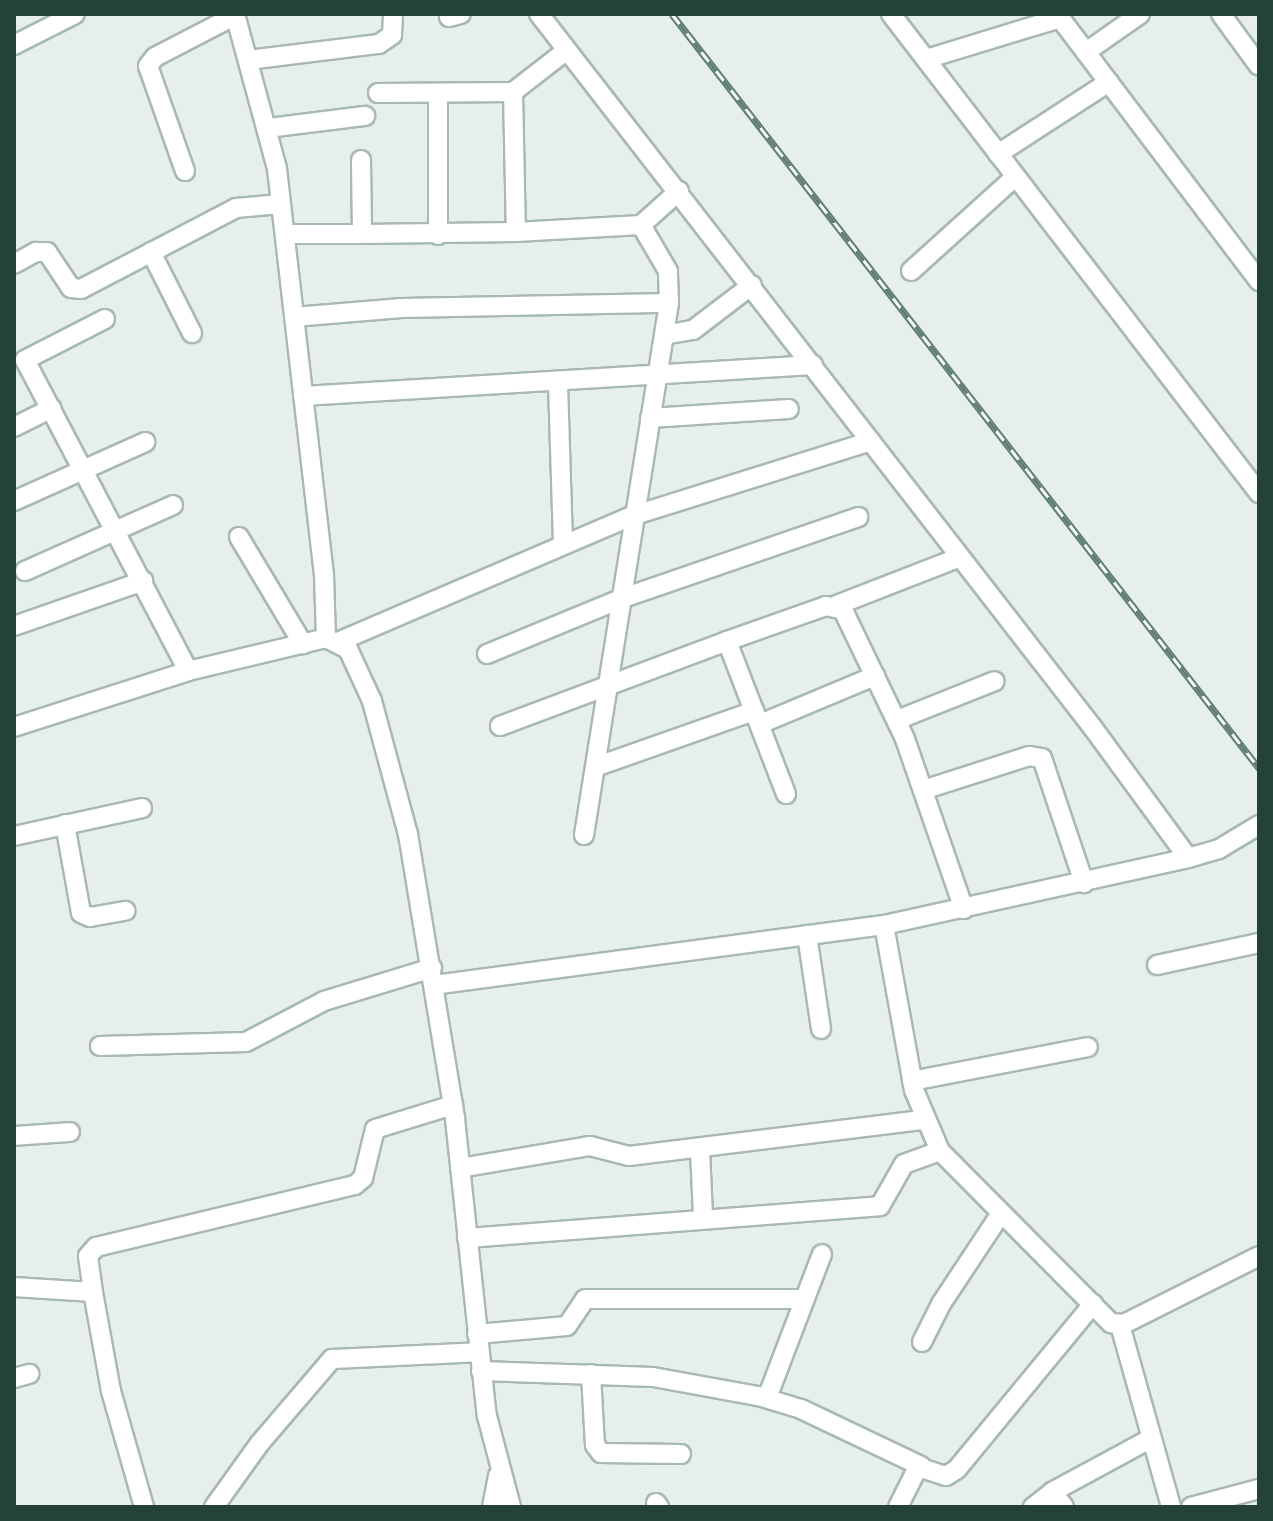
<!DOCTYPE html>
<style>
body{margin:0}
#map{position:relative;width:1273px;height:1521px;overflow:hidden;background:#e6efeb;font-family:"Asap Condensed",sans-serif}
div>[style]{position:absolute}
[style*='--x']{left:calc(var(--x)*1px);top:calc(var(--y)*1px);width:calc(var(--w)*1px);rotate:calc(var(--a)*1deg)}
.roads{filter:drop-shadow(2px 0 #a8b8b2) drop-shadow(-2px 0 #a8b8b2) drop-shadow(0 2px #a8b8b2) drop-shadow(0 -2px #a8b8b2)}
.minor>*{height:18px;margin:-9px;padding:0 9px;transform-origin:9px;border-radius:9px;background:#fff}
.rail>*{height:7px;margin-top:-3.5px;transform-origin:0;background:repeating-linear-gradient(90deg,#f7fbf9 0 12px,#5f7d75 0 24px);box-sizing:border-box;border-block:2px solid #5f7d75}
span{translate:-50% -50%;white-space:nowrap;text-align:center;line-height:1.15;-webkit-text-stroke:6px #f7fbf9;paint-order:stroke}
.frame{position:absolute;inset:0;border:16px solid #24423a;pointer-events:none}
</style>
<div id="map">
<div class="roads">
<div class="minor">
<div style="--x:235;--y:14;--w:161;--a:74.8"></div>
<div style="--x:277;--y:169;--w:409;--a:83.4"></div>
<div style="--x:324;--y:575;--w:63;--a:88.2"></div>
<div style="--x:539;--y:14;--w:904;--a:52.19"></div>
<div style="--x:1093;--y:728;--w:161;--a:53.8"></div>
<div style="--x:891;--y:14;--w:604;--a:52.47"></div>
<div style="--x:1057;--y:14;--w:335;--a:52.9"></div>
<div style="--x:1221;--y:14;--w:64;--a:53.8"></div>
<div style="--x:449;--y:17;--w:12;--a:-14"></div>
<div style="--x:14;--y:45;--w:68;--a:-26.9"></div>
<div style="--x:1086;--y:52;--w:66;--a:-35.1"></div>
<div style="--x:926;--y:59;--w:140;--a:-17"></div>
<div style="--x:248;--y:60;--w:132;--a:-7"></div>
<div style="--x:379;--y:44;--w:16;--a:-35"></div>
<div style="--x:392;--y:35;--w:21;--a:-87"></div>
<div style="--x:513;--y:92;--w:140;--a:88.8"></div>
<div style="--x:516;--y:232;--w:125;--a:-3.2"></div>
<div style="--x:378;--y:93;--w:135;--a:-0.4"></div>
<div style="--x:513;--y:92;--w:68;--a:-37.9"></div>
<div style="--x:438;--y:93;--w:142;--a:90"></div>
<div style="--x:268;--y:128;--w:98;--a:-7.1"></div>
<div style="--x:998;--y:154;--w:132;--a:-33"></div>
<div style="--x:361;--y:160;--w:74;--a:89.2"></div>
<div style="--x:362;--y:234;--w:154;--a:-0.7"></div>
<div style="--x:185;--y:171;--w:111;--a:-109.4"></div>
<div style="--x:148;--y:66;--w:11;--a:-52"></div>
<div style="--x:155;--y:57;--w:91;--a:-27.4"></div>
<div style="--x:285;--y:234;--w:77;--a:0"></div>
<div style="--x:151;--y:252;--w:91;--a:63.2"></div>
<div style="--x:14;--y:264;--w:25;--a:-29"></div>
<div style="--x:36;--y:252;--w:11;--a:0"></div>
<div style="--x:47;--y:252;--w:43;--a:56.3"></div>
<div style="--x:71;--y:288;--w:10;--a:6"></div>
<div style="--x:81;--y:289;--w:175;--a:-27.6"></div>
<div style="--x:236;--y:208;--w:45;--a:-5.1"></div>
<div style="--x:911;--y:271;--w:140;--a:-42.1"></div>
<div style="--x:294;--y:317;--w:108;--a:-4.8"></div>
<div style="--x:402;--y:308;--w:267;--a:-1.1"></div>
<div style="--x:105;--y:319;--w:90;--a:152.9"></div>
<div style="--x:25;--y:360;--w:351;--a:62.3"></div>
<div style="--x:664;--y:335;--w:29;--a:-10"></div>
<div style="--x:693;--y:330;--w:74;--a:-37.3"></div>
<div style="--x:558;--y:384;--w:159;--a:88.2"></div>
<div style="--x:303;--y:396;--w:511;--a:-3.48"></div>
<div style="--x:650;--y:418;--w:139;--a:-3.7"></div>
<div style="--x:14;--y:427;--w:42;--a:-26.6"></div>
<div style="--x:14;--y:501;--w:144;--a:-24.2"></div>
<div style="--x:239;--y:537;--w:125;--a:59.1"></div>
<div style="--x:25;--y:571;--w:162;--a:-24"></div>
<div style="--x:837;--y:605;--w:132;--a:-21.3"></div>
<div style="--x:14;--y:626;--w:137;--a:-19.2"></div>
<div style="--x:340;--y:641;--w:318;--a:-23.2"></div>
<div style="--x:632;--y:516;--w:250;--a:-17.4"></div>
<div style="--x:727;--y:641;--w:105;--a:-19.5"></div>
<div style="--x:826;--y:606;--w:17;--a:13"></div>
<div style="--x:843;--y:610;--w:143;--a:64.3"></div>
<div style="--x:905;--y:739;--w:180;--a:70.9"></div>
<div style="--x:487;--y:654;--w:147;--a:-22.4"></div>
<div style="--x:623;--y:598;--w:249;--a:-19"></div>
<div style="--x:897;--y:720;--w:105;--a:-21.7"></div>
<div style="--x:760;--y:724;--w:125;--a:-22.7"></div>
<div style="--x:500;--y:726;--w:242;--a:-20.5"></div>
<div style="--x:727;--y:641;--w:164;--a:68.9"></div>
<div style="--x:14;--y:727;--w:183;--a:-17.8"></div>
<div style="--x:188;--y:671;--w:142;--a:-13.4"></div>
<div style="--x:326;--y:638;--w:25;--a:27"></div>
<div style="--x:348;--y:649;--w:57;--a:65.2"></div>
<div style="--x:372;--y:701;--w:138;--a:74.9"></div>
<div style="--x:408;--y:834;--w:289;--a:80.6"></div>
<div style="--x:455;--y:1119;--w:299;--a:83.9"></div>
<div style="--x:487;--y:1416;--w:94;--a:75.2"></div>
<div style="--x:595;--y:767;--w:169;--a:-19.4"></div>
<div style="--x:923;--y:790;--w:111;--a:-17.8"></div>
<div style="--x:1029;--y:756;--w:13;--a:9"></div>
<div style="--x:1042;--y:758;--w:132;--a:71.4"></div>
<div style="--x:65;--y:824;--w:90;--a:79.8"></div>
<div style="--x:81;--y:913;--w:10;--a:24"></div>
<div style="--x:90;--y:917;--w:36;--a:-10"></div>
<div style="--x:584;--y:835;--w:539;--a:-80.92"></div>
<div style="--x:669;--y:303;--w:32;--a:-92"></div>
<div style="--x:668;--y:271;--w:53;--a:-120.4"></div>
<div style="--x:641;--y:225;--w:51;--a:-41.8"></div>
<div style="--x:14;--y:836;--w:131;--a:-12.3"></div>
<div style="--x:884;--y:925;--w:168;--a:79.7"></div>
<div style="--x:914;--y:1090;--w:66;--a:66.9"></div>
<div style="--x:940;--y:1151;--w:243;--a:45.2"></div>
<div style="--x:1111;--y:1323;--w:13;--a:4"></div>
<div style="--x:1124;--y:1324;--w:151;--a:-26.7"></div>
<div style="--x:807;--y:935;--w:95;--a:81.5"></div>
<div style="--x:1157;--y:965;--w:104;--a:-12.2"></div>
<div style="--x:434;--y:985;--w:454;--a:-7.6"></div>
<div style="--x:884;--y:925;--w:311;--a:-12.4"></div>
<div style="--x:1188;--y:858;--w:32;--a:-16"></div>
<div style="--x:1219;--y:849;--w:47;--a:-31"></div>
<div style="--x:100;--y:1046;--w:146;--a:-1.6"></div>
<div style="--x:246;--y:1042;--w:88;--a:-27.7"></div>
<div style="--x:324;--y:1001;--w:113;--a:-17"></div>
<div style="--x:912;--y:1081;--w:179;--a:-10.9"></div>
<div style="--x:14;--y:1136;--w:56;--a:-4.1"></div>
<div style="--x:700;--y:1150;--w:66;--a:87.4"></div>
<div style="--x:460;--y:1168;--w:132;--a:-9.6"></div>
<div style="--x:590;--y:1146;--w:40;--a:14.4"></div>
<div style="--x:629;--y:1156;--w:297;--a:-7"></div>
<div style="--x:467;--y:1238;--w:414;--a:-4.4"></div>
<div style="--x:880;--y:1206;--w:48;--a:-60.3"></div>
<div style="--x:904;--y:1164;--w:38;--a:-20"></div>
<div style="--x:14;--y:1287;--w:79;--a:3.6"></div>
<div style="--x:93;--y:1292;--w:101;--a:79.7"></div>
<div style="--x:111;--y:1391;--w:121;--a:74.1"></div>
<div style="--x:93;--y:1292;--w:36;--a:-98"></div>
<div style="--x:88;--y:1256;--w:12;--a:-48"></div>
<div style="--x:96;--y:1247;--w:266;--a:-13.5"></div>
<div style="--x:355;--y:1185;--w:11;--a:-41"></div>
<div style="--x:363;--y:1178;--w:50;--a:-76.2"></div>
<div style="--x:375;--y:1129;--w:82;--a:-17.1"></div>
<div style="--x:1120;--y:1325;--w:189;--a:74.3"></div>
<div style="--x:477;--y:1334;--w:90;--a:-5.1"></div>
<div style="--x:567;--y:1326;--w:32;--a:-56"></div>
<div style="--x:585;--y:1299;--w:218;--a:0"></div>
<div style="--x:922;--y:1342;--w:42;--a:-63.4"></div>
<div style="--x:941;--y:1304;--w:107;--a:-56.5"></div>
<div style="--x:481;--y:1371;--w:172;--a:2"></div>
<div style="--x:653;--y:1377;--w:107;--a:10.3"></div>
<div style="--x:758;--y:1396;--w:45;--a:16.8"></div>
<div style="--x:801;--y:1409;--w:133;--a:25.4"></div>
<div style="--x:591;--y:1374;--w:71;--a:86.8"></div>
<div style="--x:595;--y:1445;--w:10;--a:53"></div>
<div style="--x:601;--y:1453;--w:80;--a:0.7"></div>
<div style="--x:14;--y:1378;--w:16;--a:-15"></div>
<div style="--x:767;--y:1398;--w:154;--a:-69.1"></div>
<div style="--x:1052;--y:1492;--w:111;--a:-28.4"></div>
<div style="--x:656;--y:1503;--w:5;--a:53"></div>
<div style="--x:214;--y:1507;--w:79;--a:-54.3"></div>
<div style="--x:260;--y:1443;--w:111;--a:-49.4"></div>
<div style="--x:332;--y:1359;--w:147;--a:-2.7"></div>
<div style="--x:492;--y:1507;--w:32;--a:-79"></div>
<div style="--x:898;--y:1507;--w:45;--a:-63.4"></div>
<div style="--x:918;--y:1467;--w:29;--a:18"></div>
<div style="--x:946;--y:1476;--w:13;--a:-32"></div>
<div style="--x:957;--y:1469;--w:214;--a:-50.5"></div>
<div style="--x:1033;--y:1507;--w:24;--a:-38"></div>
<div style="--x:1052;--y:1492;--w:19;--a:51"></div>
<div style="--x:1191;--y:1507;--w:70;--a:-14.8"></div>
</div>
</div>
<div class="rail">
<div style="--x:672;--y:14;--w:956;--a:52.1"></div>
</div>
<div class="frame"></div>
</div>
